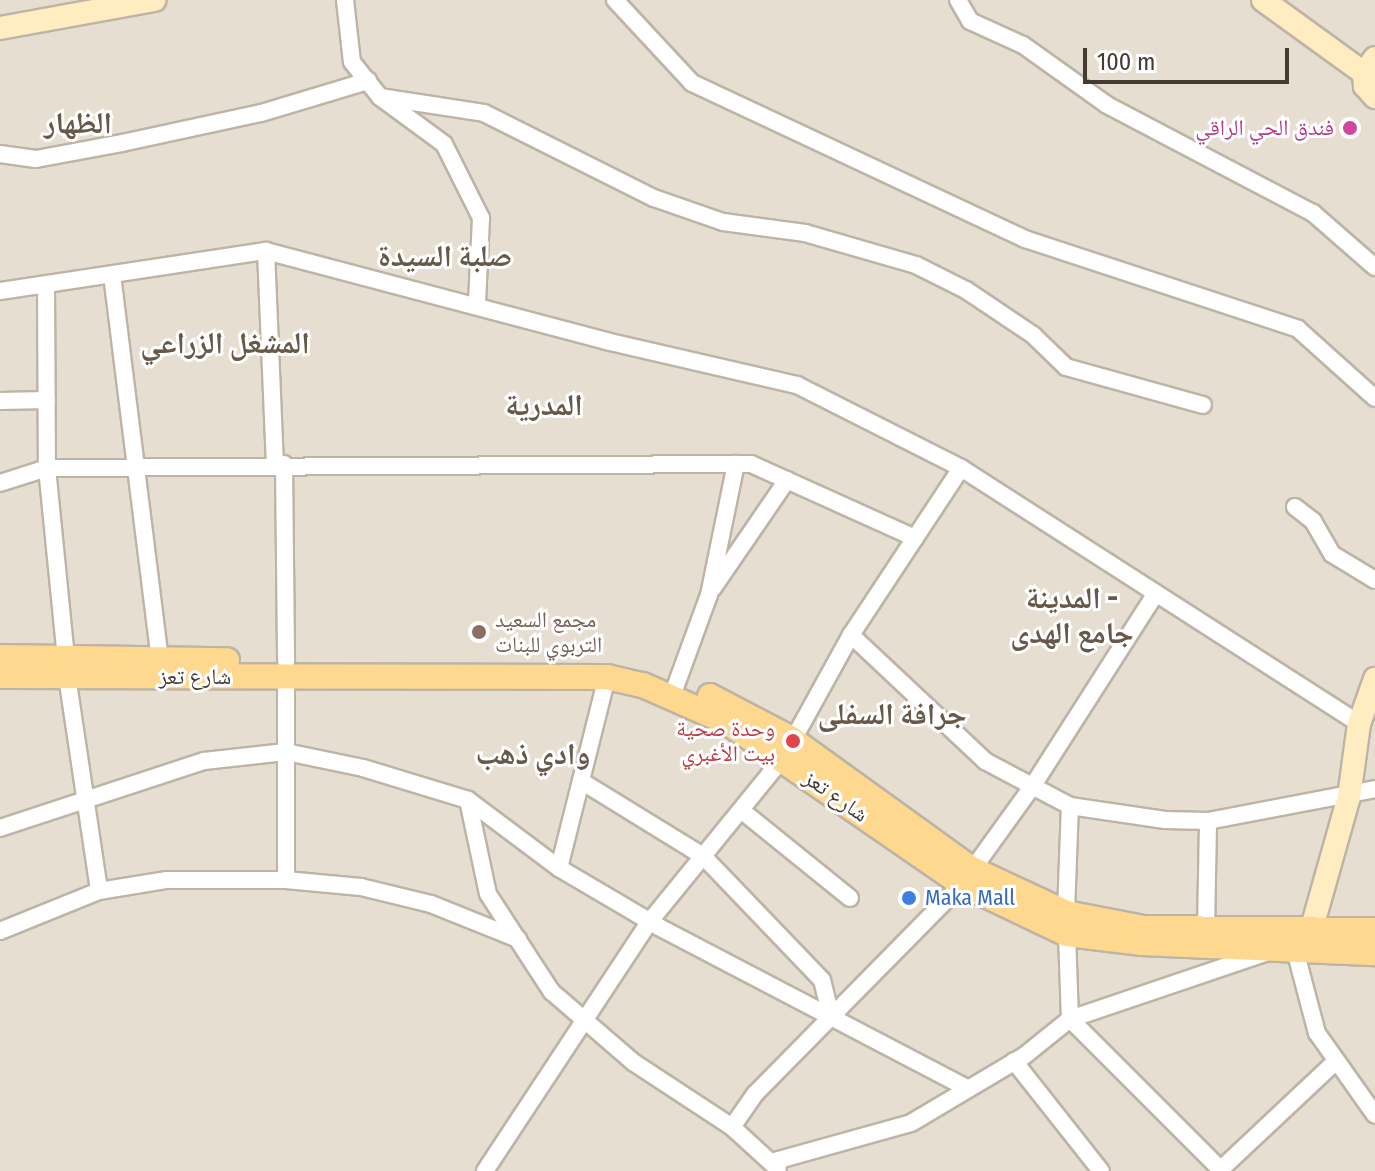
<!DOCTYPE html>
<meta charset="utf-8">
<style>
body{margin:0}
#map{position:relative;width:1375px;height:1171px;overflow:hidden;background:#f2ede3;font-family:"Fira Sans Condensed","Noto Naskh Arabic",sans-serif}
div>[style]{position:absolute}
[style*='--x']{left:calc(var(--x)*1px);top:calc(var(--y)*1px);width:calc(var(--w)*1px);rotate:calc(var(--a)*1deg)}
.residential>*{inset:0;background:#e6ded1}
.roads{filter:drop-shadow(2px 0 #beb4a6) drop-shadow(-2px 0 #beb4a6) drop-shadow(0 2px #beb4a6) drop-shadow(0 -2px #beb4a6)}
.street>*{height:16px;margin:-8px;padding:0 8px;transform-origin:8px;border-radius:8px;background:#fff}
.secondary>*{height:22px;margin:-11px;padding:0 11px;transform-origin:11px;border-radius:11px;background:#ffecc0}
.primary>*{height:24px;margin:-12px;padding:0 12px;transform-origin:12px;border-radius:12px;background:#ffd88f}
.dots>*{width:22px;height:22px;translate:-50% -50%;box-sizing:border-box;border:4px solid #fff;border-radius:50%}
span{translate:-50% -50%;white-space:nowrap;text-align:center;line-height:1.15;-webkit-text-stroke:6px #fff;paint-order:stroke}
.hotel-label{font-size:22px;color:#b23c85}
.right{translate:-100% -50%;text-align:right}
.education-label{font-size:22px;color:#785e54}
.left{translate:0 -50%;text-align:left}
.street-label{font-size:22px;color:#443c33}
.health-label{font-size:22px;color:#be3a42}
.shop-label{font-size:22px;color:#366cbe}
.district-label{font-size:30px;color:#67594a;font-weight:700}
.scale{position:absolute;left:1083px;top:48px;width:206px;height:36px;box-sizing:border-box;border:4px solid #443c33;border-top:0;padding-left:10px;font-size:24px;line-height:28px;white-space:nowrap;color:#443c33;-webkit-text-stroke:6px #fff;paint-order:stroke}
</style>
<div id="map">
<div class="residential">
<div style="clip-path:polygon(0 0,1375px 0,1375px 1171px,0 1171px)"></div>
</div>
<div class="roads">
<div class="street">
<div style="--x:345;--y:0;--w:62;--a:83.6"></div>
<div style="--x:352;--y:62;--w:45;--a:51.3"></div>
<div style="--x:380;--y:97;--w:79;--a:36.3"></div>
<div style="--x:444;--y:144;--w:83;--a:63.4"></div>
<div style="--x:481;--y:218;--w:85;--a:92.7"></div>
<div style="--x:615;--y:0;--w:113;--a:47.1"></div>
<div style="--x:692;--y:83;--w:368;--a:25.1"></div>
<div style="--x:1025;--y:239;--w:287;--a:18.2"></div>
<div style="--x:1298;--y:329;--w:103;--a:41.9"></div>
<div style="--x:958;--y:0;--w:24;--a:60"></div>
<div style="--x:970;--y:21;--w:58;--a:24.4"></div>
<div style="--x:1023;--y:45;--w:103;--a:35.5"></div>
<div style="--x:1107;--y:105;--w:233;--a:27.7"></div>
<div style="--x:1313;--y:213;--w:82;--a:41.1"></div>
<div style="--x:380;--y:97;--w:105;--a:8.7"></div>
<div style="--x:484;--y:113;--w:190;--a:26.6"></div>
<div style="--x:654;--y:198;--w:73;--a:19.2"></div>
<div style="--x:723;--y:222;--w:83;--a:7.6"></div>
<div style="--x:805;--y:233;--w:116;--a:16.1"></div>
<div style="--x:916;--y:265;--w:56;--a:26.6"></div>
<div style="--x:966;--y:290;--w:81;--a:33.9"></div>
<div style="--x:1033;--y:335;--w:46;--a:44.1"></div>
<div style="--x:1066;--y:367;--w:142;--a:15.5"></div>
<div style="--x:0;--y:154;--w:36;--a:8"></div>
<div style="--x:36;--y:159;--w:87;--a:-10.5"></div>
<div style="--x:122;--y:143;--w:142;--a:-12.2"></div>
<div style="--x:261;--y:113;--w:112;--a:-16.7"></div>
<div style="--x:266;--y:251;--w:213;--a:87.6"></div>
<div style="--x:112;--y:275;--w:387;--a:82.9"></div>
<div style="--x:46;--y:286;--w:182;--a:89.7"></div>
<div style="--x:47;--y:468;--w:191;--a:84.3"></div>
<div style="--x:0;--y:291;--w:269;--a:-8.6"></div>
<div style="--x:266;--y:251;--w:352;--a:14.8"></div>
<div style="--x:606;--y:341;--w:196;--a:13"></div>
<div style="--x:797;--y:385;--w:184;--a:26.8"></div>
<div style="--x:961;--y:468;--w:473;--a:32.7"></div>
<div style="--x:0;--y:401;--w:47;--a:-1.2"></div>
<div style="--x:284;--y:464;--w:197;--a:89.4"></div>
<div style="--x:0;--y:483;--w:49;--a:-17.7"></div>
<div style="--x:47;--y:468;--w:704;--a:-0.33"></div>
<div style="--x:751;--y:464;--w:180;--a:24.3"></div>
<div style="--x:1295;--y:507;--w:23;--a:38"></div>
<div style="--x:1313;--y:521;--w:38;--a:60"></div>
<div style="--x:1332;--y:554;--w:50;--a:31.2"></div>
<div style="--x:713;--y:588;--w:131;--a:-55.6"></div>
<div style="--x:851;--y:635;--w:184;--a:43.2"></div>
<div style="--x:985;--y:761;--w:96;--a:27.9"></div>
<div style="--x:1070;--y:806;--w:96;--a:8.4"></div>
<div style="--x:1165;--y:820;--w:43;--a:1.3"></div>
<div style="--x:1208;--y:821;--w:170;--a:-10.8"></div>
<div style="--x:67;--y:676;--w:217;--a:81.5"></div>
<div style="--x:286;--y:677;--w:203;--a:90"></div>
<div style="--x:672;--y:696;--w:108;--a:-69.9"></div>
<div style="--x:709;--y:595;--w:134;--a:-78.4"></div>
<div style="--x:581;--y:781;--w:143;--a:31.6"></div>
<div style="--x:703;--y:856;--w:172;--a:46.2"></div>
<div style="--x:822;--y:980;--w:36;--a:76"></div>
<div style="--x:468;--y:800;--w:96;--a:78"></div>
<div style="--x:488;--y:894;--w:117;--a:56.9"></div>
<div style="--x:552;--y:992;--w:107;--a:40.8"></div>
<div style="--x:633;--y:1062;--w:118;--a:33.3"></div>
<div style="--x:732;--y:1127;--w:62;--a:42.4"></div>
<div style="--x:741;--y:810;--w:140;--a:38.9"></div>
<div style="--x:0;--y:828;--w:215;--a:-18.2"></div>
<div style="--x:204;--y:761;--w:82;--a:-6.3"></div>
<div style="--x:286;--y:752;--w:79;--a:11.7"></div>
<div style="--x:363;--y:768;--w:110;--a:16.9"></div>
<div style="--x:468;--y:800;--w:114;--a:36.8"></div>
<div style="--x:559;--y:868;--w:116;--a:30.5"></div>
<div style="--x:659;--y:927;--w:345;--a:27.6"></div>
<div style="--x:559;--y:868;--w:197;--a:-75.9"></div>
<div style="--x:1066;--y:913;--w:107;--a:-87.9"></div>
<div style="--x:1206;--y:928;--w:107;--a:-88.9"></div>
<div style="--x:0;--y:931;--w:107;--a:-22"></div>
<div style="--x:99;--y:891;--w:69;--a:-9.2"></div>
<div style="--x:167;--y:880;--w:119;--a:0"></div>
<div style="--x:286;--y:880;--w:75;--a:5.3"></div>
<div style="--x:361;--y:887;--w:72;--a:13.7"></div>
<div style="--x:431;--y:904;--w:94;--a:21.9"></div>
<div style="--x:1067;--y:934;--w:85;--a:88"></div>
<div style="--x:1070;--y:1019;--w:215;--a:45"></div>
<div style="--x:1295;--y:950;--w:86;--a:75.2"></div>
<div style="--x:1317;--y:1033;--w:100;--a:54.7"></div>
<div style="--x:1014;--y:1061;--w:140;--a:51.7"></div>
<div style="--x:732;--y:1127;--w:40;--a:-55.1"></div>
<div style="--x:755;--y:1094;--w:295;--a:-45.4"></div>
<div style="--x:962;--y:884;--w:120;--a:-54.2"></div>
<div style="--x:1032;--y:787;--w:228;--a:-57.4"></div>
<div style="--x:775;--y:1161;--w:141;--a:-15.6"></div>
<div style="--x:911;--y:1123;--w:131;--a:-30.7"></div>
<div style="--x:1024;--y:1056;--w:59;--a:-38.8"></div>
<div style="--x:1070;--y:1019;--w:206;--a:-18.7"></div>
<div style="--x:485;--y:1171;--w:300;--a:-56.6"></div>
<div style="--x:650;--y:921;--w:210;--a:-50.8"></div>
<div style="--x:783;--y:758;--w:141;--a:-61.1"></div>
<div style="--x:851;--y:635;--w:200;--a:-56.6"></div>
<div style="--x:1219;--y:1171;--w:159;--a:-43.2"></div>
</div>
<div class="secondary">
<div style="--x:1263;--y:0;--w:125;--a:35.9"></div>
<div style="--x:0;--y:28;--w:157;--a:-10.3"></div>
<div style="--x:1375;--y:58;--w:19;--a:126"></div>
<div style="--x:1364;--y:73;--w:13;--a:86"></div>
<div style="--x:1365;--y:86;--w:15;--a:48"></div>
<div style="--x:1307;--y:945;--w:154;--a:-74.2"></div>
<div style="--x:1349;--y:797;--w:74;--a:-82.2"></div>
<div style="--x:1359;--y:724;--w:48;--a:-70.4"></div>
</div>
<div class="primary">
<div style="--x:0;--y:657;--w:227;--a:0.8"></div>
<div style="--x:0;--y:676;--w:607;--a:0.09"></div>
<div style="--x:607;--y:677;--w:37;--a:13"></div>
<div style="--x:643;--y:685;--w:92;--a:23.8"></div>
<div style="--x:727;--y:722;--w:285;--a:34.6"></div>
<div style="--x:962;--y:884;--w:116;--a:25.5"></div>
<div style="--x:1067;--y:934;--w:76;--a:6.8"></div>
<div style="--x:1142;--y:943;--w:233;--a:2.5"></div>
<div style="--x:710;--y:696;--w:90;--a:27.7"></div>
<div style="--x:790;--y:738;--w:222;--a:35.8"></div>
<div style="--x:970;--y:868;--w:106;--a:25.1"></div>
<div style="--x:1066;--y:913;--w:79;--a:10.9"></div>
<div style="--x:1144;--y:928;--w:231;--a:0.5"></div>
</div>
</div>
<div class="dots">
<div style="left:1350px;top:128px;background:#d1479c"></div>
<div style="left:479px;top:632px;background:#8d6e63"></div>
<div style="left:793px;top:741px;background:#e0444e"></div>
<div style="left:909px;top:898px;background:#3f7fe0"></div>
</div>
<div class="hotel-label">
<span class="right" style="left:1334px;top:128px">فندق الحي الراقي</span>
</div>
<div class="education-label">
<span class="left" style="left:495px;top:632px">مجمع السعيد<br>التربوي للبنات</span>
</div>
<div class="street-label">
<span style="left:195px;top:677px">شارع تعز</span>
<span style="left:836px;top:796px;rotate:35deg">شارع تعز</span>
</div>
<div class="health-label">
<span class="right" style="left:775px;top:741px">وحدة صحية<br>بيت الأغبري</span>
</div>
<div class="shop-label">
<span class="left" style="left:925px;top:898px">Maka Mall</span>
</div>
<div class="district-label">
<span style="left:78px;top:123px">الظهار</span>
<span style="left:445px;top:256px">صلبة السيدة</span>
<span style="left:225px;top:343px">المشغل الزراعي</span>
<span style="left:544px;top:405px">المدرية</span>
<span style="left:1072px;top:615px">المدينة -<br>جامع الهدى</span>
<span style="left:892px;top:714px">جرافة السفلى</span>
<span style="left:533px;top:754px">وادي ذهب</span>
</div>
<div class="scale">100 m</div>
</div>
